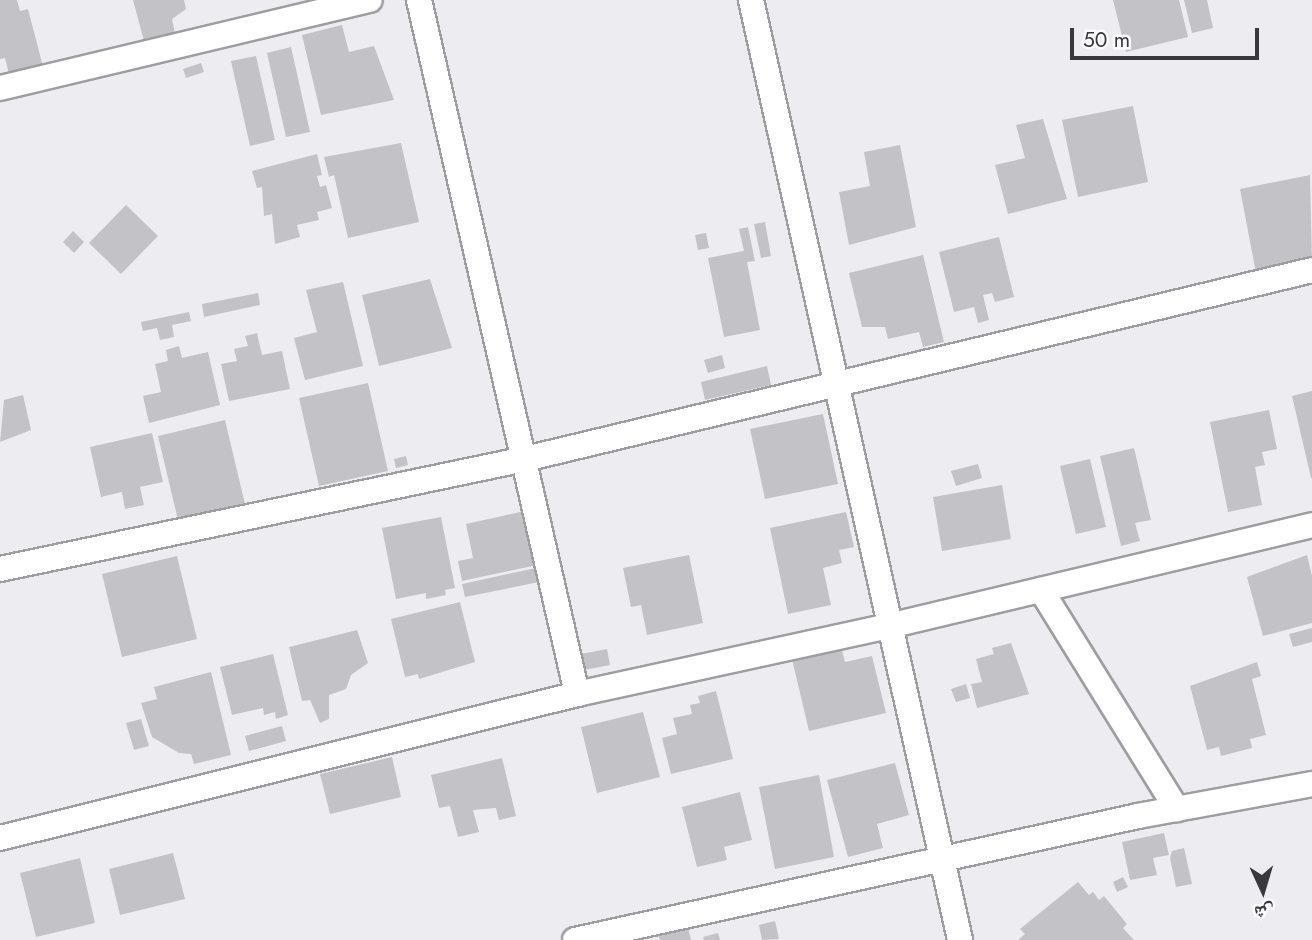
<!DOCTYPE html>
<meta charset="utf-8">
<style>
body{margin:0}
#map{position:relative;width:1312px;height:940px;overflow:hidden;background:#ededf1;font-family:Jost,"Noto Naskh Arabic",sans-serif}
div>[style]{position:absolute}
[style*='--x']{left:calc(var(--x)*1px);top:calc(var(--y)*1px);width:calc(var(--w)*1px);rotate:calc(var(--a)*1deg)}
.building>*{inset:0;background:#c3c3c7}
.roads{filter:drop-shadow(2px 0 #9e9da1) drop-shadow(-2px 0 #9e9da1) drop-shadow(0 2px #9e9da1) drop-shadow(0 -2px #9e9da1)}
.street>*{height:24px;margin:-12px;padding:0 12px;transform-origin:12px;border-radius:12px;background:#fff}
span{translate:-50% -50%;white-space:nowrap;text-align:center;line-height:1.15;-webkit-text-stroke:6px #fbfafe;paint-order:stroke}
.north{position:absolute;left:1228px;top:856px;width:70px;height:70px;-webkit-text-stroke:5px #fbfafe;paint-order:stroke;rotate:176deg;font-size:19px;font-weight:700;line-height:28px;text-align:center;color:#39383a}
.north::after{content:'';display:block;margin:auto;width:24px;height:32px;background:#39383a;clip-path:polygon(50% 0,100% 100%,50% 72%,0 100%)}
.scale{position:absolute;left:1070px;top:28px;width:189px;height:32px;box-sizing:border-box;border:4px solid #39383a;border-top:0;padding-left:9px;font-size:21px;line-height:24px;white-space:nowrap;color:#39383a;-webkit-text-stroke:5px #fbfafe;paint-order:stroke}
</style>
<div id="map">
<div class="building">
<div style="clip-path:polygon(0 0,17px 0,20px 11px,28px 9px,46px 78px,10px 78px,5px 58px,0 59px)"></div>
<div style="clip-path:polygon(133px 0,184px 0,186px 9px,172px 19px,175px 33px,144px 41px)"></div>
<div style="clip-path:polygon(1113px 0,1179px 0,1188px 37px,1126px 52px)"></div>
<div style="clip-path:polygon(1184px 0,1207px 0,1213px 28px,1192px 33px)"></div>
<div style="clip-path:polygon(342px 25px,349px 52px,374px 46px,394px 100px,321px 115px,302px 35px)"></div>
<div style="clip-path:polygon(291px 47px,310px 132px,286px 137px,267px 53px)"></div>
<div style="clip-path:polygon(256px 56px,275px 140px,250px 146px,231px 61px)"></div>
<div style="clip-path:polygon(201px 63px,204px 72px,186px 78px,183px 69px)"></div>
<div style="clip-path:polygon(1133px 106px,1148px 182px,1078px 197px,1062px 120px)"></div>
<div style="clip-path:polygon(1043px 119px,1067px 199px,1008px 214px,995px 165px,1025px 158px,1016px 125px)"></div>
<div style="clip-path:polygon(401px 143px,419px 222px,348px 238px,334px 175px,329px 177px,324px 157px)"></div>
<div style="clip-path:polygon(900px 145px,916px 227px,849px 245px,839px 192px,870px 186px,864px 152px)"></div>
<div style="clip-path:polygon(317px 154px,322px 175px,317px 176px,320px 187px,326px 185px,332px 208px,317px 212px,319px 220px,297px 225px,300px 237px,275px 244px,272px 214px,264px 216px,262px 187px,257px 188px,252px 171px)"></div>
<div style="clip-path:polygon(1310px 175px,1312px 263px,1256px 273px,1240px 189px)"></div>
<div style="clip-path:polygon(126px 205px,158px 236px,121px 274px,89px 243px)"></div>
<div style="clip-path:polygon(765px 222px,771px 256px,761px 258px,754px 224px)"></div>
<div style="clip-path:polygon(748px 227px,755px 261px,747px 262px,760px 330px,724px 337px,708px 258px,744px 251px,739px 229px)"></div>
<div style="clip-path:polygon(73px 231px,84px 242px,74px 253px,63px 242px)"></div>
<div style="clip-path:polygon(706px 233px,709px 248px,698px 250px,695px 235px)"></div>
<div style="clip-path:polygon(999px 237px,1014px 297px,995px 302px,992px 293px,983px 295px,989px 320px,978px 323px,974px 307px,954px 312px,939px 252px)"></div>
<div style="clip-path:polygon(923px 255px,944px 342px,923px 347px,919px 332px,888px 339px,885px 327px,862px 327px,849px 273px)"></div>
<div style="clip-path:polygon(430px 279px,452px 348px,379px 366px,362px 295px)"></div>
<div style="clip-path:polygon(343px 282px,363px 366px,305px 380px,294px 338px,317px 332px,306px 290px)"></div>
<div style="clip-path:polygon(258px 293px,260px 305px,204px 317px,202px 304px)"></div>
<div style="clip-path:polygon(189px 312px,191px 321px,172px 325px,174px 337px,160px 340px,157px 328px,143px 331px,141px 322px)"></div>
<div style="clip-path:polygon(257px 333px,262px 355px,282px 351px,290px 389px,229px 401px,221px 364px,237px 361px,234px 349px,248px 346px,245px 336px)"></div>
<div style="clip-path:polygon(179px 346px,182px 358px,208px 352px,220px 405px,149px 423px,143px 396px,161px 392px,155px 364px,168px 361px,166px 350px)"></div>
<div style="clip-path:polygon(722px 355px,725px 368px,708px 373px,704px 360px)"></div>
<div style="clip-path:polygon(767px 366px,771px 385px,705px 400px,701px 382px)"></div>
<div style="clip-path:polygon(368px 383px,388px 471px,319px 486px,299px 398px)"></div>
<div style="clip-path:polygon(1312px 391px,1312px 478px,1311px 478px,1292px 396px)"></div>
<div style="clip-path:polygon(23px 395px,31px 430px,0 442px,4px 400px)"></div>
<div style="clip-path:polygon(1269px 410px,1277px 449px,1262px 452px,1265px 465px,1255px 467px,1262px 505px,1228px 512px,1210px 422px)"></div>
<div style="clip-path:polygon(823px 414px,838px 484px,765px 499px,750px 429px)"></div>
<div style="clip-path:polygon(225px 420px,245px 504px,178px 520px,158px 436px)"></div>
<div style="clip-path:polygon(152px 433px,163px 482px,140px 487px,144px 505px,125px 509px,122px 492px,101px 497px,90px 447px)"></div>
<div style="clip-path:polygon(1134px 448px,1151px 520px,1135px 523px,1140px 541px,1121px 546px,1100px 456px)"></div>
<div style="clip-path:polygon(406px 456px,408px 465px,396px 468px,394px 459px)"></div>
<div style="clip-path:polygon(1090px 459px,1106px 527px,1076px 534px,1060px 466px)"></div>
<div style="clip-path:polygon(978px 464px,982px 478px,956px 486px,951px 471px)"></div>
<div style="clip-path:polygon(1002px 485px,1011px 539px,942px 551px,933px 497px)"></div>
<div style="clip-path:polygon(525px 511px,537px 565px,462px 581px,458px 561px,473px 558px,466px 524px)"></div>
<div style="clip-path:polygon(846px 512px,854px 547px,839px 550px,842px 563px,823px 568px,831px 605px,788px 614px,770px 528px)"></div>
<div style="clip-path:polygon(441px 517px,455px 588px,445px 590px,446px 595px,426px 599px,426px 593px,396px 599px,382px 528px)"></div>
<div style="clip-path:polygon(689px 555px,703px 623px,647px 635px,641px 605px,631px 607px,623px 568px)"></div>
<div style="clip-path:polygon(1307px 555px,1312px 576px,1312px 623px,1263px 636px,1247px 577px)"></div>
<div style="clip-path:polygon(177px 556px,197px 639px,122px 657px,102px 574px)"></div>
<div style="clip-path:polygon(536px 568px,539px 582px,465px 597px,462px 584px)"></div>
<div style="clip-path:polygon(460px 602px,475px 662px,419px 679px,418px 674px,405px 677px,391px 619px)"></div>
<div style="clip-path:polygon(1312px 628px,1312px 642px,1293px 647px,1289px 634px)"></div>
<div style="clip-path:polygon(357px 630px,368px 663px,351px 675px,346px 689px,329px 695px,329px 719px,320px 723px,310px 700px,302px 701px,289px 647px)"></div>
<div style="clip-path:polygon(840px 643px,845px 662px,872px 656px,886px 713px,809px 731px,791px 655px)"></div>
<div style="clip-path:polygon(1011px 643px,1029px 694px,977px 708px,971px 684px,982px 682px,976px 659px,994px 654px,992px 648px)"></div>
<div style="clip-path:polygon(607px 649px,610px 665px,584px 670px,581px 654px)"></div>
<div style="clip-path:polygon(273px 654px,288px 715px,276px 719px,275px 712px,264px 715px,263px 708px,232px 715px,220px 667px)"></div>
<div style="clip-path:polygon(1257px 662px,1261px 676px,1252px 679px,1266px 735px,1250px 739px,1252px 748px,1221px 756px,1219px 747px,1207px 750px,1190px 686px)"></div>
<div style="clip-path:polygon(211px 672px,231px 755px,194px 764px,191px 754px,179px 753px,152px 737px,141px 703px,157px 699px,154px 687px)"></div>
<div style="clip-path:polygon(966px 684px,970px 698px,956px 702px,951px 689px)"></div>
<div style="clip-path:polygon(716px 691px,733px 759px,671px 774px,662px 738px,677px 734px,673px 718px,692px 714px,690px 705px,700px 703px,698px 696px)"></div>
<div style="clip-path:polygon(643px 712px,660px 777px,597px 793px,581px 727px)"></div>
<div style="clip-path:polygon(141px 719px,149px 746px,134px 750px,126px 723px)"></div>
<div style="clip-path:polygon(282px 726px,286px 741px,249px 751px,245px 736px)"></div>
<div style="clip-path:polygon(392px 757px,401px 797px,330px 814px,320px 774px)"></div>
<div style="clip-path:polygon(502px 758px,516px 816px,499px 820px,496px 808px,473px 810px,479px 832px,458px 837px,450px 806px,439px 808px,431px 775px)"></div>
<div style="clip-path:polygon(895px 763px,909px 815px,877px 824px,883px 848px,848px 857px,827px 780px)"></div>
<div style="clip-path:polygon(819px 775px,834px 857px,775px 869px,759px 787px)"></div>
<div style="clip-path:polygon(740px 792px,752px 840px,724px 847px,727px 860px,697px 867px,682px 807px)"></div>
<div style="clip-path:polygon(1164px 833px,1169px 855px,1153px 858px,1157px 875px,1130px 880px,1122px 842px)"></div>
<div style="clip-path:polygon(1184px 848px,1192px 884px,1176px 887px,1170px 858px,1172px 851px)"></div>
<div style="clip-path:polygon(173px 853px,185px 899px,120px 915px,109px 869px)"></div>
<div style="clip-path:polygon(80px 858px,95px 923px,36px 937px,20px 873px)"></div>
<div style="clip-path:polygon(1123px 877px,1128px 887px,1117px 892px,1113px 882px)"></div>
<div style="clip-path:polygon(1078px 882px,1089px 895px,1093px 892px,1099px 900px,1104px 896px,1127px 924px,1123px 928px,1134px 940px,1018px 940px,1025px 934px,1020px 929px)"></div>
<div style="clip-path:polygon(775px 921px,779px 939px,762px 940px,759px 925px)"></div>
<div style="clip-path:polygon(688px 928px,691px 940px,660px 940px,658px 935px)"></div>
<div style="clip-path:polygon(718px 933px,720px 940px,704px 940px,703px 937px)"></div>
</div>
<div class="roads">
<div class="street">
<div style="--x:419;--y:0;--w:712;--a:77.17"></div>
<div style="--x:751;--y:0;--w:963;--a:77.46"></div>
<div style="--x:0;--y:88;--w:380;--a:-13.4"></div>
<div style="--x:0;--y:569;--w:536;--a:-11.83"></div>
<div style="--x:525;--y:459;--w:809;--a:-13.5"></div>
<div style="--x:1041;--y:590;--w:258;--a:58.2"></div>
<div style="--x:0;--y:838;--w:595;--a:-14.01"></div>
<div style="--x:577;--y:694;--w:319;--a:-12.3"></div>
<div style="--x:889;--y:626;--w:435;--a:-13.4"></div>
<div style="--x:575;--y:940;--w:576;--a:-12.42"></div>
<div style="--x:1138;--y:816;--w:177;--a:-10.4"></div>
</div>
</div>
<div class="north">ش</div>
<div class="scale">50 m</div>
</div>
